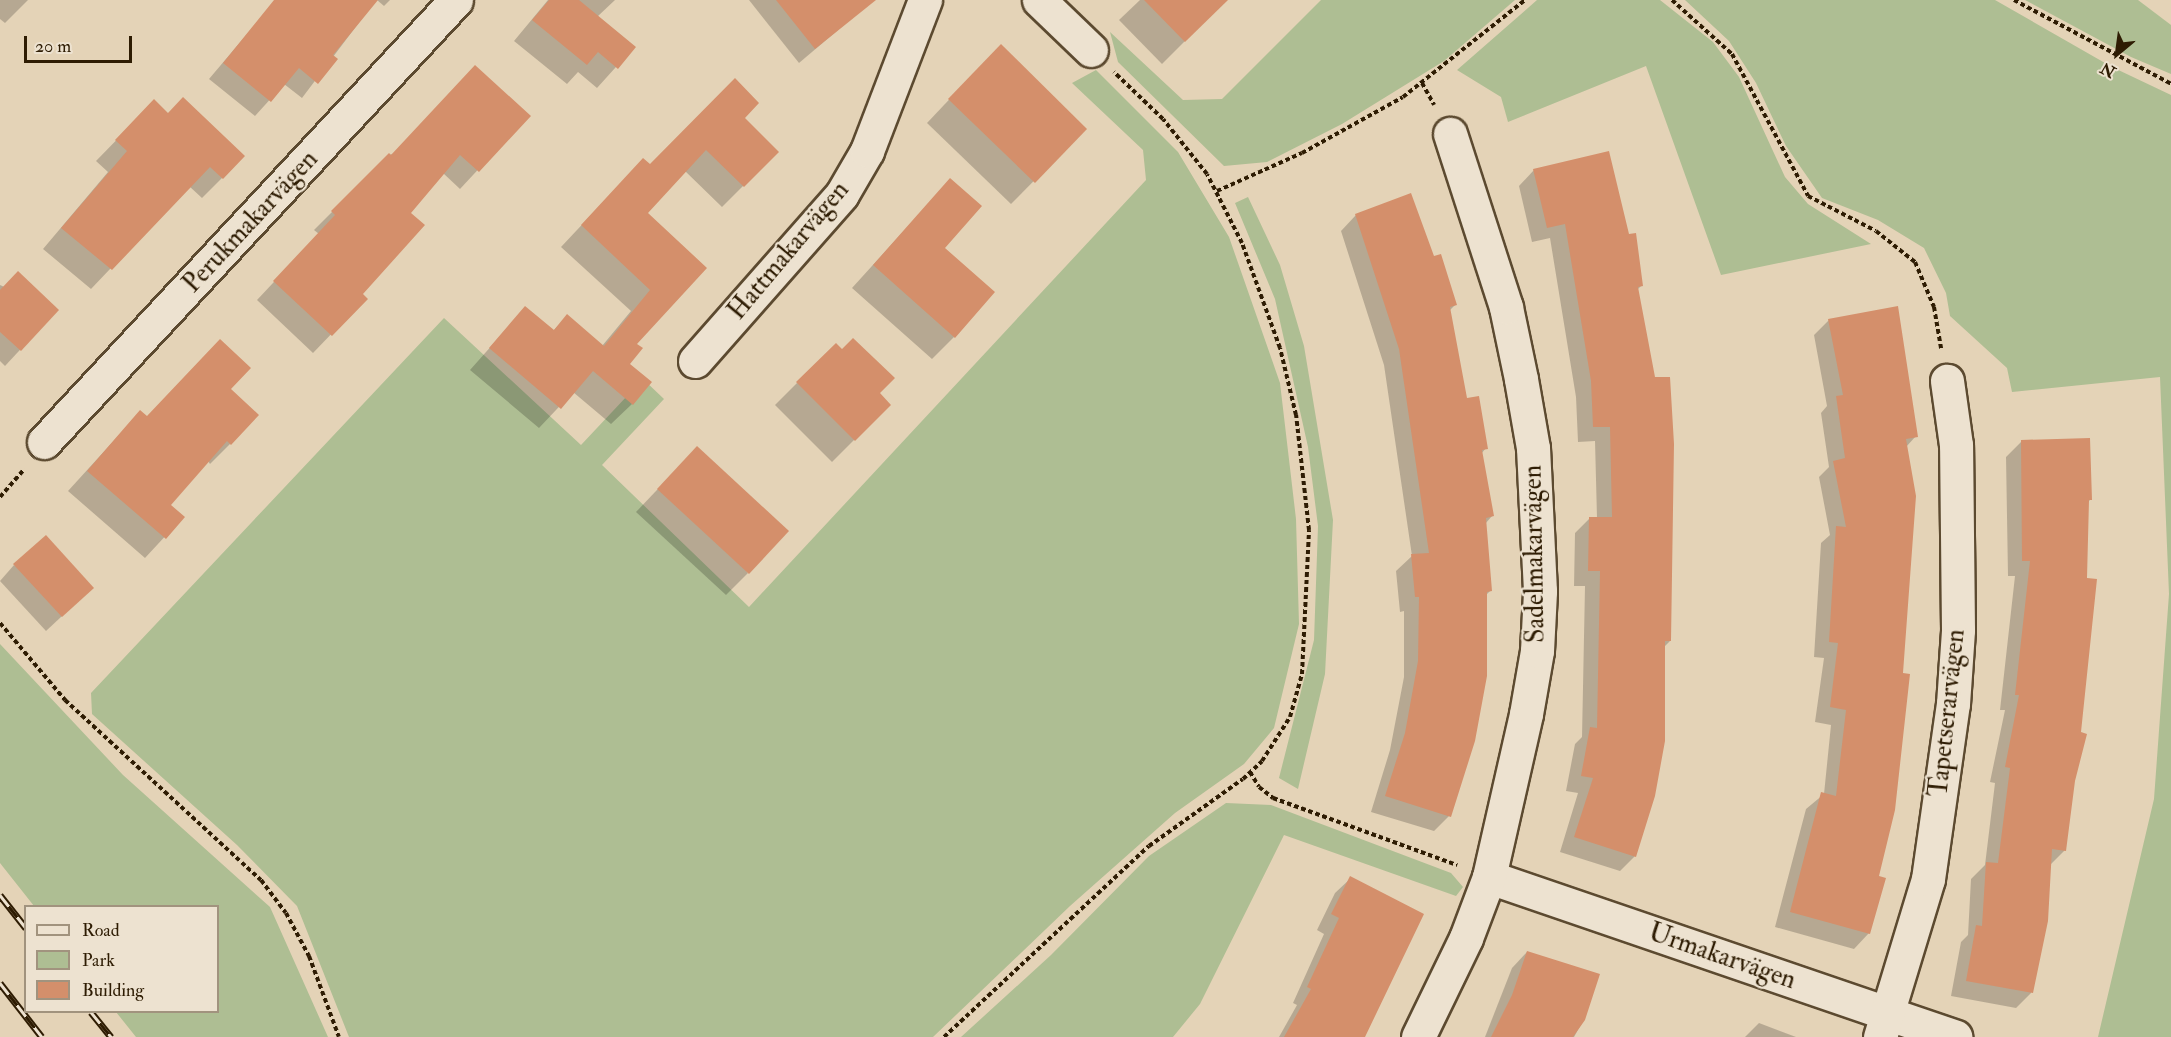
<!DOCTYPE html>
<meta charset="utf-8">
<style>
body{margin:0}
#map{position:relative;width:2171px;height:1037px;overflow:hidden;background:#e4d3b7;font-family:"IM FELL Double Pica",serif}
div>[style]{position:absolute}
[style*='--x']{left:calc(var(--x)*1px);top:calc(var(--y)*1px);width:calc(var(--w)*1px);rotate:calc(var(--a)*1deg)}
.green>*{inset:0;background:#aebe93}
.shadow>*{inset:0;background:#0003}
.building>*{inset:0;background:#d48f6b}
.path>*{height:4px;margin-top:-2px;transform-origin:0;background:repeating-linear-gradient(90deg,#2e1c03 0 4.5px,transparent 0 7.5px)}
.roads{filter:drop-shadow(2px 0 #5c4a30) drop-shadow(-2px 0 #5c4a30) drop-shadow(0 2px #5c4a30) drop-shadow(0 -2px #5c4a30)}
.minor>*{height:33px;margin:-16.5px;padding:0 16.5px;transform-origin:16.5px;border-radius:16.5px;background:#ede2d0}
.rail>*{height:7px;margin-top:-3.5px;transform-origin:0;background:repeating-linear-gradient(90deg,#ede2d0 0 14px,#2e1c03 0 28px);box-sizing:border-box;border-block:2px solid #2e1c03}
span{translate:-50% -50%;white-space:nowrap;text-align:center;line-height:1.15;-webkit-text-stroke:4.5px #ede2d0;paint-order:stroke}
.street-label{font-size:26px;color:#2e1c03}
.legend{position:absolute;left:24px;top:905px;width:195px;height:108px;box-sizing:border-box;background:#ede2d0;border:2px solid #a1937e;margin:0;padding:8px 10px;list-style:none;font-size:18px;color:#2e1c03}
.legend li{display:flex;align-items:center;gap:12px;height:30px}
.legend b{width:30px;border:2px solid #a1937e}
.north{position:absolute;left:2087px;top:24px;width:60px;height:60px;-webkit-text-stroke:4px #ede2d0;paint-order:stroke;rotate:209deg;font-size:16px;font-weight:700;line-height:24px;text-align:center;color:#2e1c03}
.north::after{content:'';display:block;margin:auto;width:21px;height:27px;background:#2e1c03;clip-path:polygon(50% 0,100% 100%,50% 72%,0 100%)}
.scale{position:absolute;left:24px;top:36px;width:108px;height:27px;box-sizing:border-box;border:3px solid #2e1c03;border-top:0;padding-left:8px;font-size:18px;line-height:21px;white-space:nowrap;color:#2e1c03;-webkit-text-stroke:4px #ede2d0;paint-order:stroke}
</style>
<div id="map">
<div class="green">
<div style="clip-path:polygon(1321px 0,1515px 0,1444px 61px,1342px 124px,1267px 162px,1224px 166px,1118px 62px,1110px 32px,1183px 100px,1222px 99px)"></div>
<div style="clip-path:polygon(1537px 0,1660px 0,1713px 42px,1739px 77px,1785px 177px,1808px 204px,1871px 244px,1721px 275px,1646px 66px,1508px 122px,1501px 97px,1457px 70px)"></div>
<div style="clip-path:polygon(1685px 0,1995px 0,2112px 67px,2171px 95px,2171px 1037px,2098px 1037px,2154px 799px,2169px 594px,2160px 377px,2012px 392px,2007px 368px,1950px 316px,1946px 293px,1924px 248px,1878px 220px,1822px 198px,1786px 146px,1756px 83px,1729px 41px)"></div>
<div style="clip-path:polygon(2025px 0,2138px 0,2171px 25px,2171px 74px,2131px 57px)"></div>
<div style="clip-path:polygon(1096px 70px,1178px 152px,1229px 237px,1280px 383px,1296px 519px,1299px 624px,1274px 728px,1244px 764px,1175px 813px,1070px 906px,933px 1037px,349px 1037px,297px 906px,237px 845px,92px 714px,91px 693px,444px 318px,581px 445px,643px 379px,664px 399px,602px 465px,749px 607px,1146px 180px,1143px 150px,1072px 83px)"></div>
<div style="clip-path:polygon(1248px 197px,1280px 265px,1304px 346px,1333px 520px,1325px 674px,1298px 789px,1279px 778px,1314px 640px,1318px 526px,1308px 447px,1275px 299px,1235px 203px)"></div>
<div style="clip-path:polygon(0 644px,123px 775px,270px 907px,328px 1037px,136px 1037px,116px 1012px,218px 1012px,218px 906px,34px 906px,0 863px)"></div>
<div style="clip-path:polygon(1226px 803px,1271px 805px,1451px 873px,1463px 887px,1456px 896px,1284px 835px,1200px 1004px,1173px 1037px,961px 1037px,1051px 955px,1149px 856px)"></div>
</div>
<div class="shadow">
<div style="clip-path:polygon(0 0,28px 0,5px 23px,0 19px)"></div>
<div style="clip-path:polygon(276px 0,376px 0,302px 98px,284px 84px,255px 116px,209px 79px)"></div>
<div style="clip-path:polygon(377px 0,390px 0,384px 6px)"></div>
<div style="clip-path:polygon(548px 0,615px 0,597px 17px,634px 47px,597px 88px,578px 72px,567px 84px,514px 41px)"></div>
<div style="clip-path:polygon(749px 0,847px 0,858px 13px,799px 63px)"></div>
<div style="clip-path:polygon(1140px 0,1226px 0,1162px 64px,1119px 20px)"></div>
<div style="clip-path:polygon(979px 68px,1085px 129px,1011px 204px,927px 123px)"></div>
<div style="clip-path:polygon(168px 114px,243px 157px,202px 198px,189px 186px,91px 289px,43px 249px,108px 172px,96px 161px,135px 121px)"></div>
<div style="clip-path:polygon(528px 116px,460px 189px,443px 173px,409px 213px,361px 294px,365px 299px,313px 353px,257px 300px,319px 234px,314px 230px,389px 155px)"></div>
<div style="clip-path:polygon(743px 118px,777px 152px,722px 207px,685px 171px,646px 213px,705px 268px,635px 344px,628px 364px,632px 404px,611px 424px,573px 392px,539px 428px,470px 370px,525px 308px,553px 331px,567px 316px,602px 346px,631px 311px,561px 247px,623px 181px)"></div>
<div style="clip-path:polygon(1534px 170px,1641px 286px,1637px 290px,1670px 641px,1664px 647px,1635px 856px,1620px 871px,1560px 852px,1578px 793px,1566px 791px,1575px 744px,1582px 737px,1585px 586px,1574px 586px,1575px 533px,1590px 518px,1597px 518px,1595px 441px,1578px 442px,1576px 397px,1550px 238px,1532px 242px,1519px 186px)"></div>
<div style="clip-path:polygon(950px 180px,943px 248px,954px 337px,932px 359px,852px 288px)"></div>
<div style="clip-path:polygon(1356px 215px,1434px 257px,1455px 305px,1449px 311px,1466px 400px,1486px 448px,1481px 454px,1492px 516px,1485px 524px,1490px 591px,1485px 596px,1449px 816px,1434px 831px,1371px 812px,1390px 750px,1404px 677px,1404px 611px,1400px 612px,1396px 571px,1412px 556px,1384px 365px,1341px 231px)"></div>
<div style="clip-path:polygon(0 285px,57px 310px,5px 366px,0 361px)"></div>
<div style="clip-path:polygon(1829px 320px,1916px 436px,1906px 447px,1878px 877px,1869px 933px,1854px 949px,1775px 927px,1806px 809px,1824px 794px,1831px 725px,1815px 722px,1824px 658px,1814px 657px,1821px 543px,1830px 535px,1819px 477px,1829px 467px,1821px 413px,1827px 406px,1814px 335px)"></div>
<div style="clip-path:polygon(797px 383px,877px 393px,889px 405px,832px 462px,775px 405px)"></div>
<div style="clip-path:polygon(229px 389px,230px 444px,210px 464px,208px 461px,169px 505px,183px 517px,145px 558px,68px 491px,140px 412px,147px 418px)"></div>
<div style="clip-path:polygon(2021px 442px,2090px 500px,2087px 503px,2074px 780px,2065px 850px,2050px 865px,2031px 993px,2016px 1008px,1951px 996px,1961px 942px,1968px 935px,1971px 879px,1985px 865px,1995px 783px,1990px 782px,2005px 710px,2000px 710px,2015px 576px,2008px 576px,2006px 457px)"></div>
<div style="clip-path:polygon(675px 471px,748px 573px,726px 595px,636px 512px)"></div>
<div style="clip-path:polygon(14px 565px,76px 603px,46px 631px,0 581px)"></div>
<div style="clip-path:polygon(1351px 878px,1358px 1037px,1279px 1037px,1297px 1005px,1293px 1003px,1324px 934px,1317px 930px,1335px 893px)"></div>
<div style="clip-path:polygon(1527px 952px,1584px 1019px,1574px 1037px,1485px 1037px,1512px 968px)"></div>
<div style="clip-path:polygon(1759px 1023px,1796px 1037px,1745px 1037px)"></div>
</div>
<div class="building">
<div style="clip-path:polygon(274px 0,378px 0,333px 55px,338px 59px,318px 84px,299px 68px,271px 102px,223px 63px)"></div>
<div style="clip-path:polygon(549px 0,579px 0,636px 47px,618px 69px,598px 52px,587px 65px,532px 20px)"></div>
<div style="clip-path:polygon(776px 0,876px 0,815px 49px)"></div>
<div style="clip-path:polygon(1144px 0,1228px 0,1185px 42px)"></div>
<div style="clip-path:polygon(1001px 44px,1087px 129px,1035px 183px,948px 99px)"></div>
<div style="clip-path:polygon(475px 65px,531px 116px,479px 172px,460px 155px,411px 213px,425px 225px,363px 294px,368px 299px,332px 336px,273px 281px,335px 215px,331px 211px,389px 153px,391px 155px)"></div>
<div style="clip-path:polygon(735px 78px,759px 103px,745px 118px,779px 152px,744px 187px,706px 150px,648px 213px,707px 268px,637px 344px,643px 348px,630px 364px,652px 382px,633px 405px,593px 371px,561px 409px,489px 348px,525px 306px,554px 330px,567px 314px,604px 346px,650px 290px,581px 225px,643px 158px,650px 164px)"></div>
<div style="clip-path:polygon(183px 97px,245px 156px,223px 179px,210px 167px,112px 270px,61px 228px,127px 151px,115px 140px,154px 99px,168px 113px)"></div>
<div style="clip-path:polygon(1609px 151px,1629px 234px,1636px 233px,1643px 286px,1638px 287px,1655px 377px,1670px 377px,1674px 444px,1671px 641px,1665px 641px,1665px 741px,1655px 796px,1636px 857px,1574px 837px,1593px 778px,1581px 776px,1590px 727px,1597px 728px,1600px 571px,1588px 571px,1589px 517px,1612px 517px,1610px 427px,1593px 427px,1591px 381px,1565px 224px,1547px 228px,1533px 169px)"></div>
<div style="clip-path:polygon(950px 178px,982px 206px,945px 248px,995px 292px,955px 338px,873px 265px)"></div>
<div style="clip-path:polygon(1411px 193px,1434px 256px,1441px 254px,1457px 305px,1450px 307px,1467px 398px,1479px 396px,1488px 449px,1482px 450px,1494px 516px,1486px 518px,1492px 591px,1487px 592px,1487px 676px,1475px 741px,1451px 817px,1385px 796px,1405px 733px,1418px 661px,1419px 597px,1415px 597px,1411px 554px,1429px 553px,1399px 349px,1355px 214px)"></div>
<div style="clip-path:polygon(18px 271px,59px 310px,21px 351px,0 332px,0 290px)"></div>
<div style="clip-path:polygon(1898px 306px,1918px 437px,1906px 439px,1916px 496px,1903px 673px,1910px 674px,1895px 810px,1879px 876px,1886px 878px,1870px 934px,1790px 912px,1821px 792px,1836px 796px,1846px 710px,1830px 707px,1838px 643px,1829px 642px,1836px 526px,1846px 527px,1833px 461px,1845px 458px,1836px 396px,1843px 395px,1828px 319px)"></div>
<div style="clip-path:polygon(853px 338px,895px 378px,880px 393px,891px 405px,855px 441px,796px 382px,836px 343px,842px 349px)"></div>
<div style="clip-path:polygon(220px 339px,251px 368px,231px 389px,259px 415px,231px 445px,227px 441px,171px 505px,185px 517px,166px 539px,87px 471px,140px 410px,147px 416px)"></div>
<div style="clip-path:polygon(2090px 438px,2092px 500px,2089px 500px,2087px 578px,2097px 579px,2081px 732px,2087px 734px,2075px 781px,2066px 851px,2052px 849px,2048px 921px,2033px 993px,1966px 981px,1976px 925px,1982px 926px,1986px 862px,1998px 863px,2010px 768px,2005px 767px,2019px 695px,2015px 695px,2030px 561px,2022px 561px,2021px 440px)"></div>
<div style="clip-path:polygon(697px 446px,789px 531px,749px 574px,657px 489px)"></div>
<div style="clip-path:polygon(46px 535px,94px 588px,62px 617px,13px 564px)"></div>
<div style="clip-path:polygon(1350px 876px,1424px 914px,1365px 1037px,1284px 1037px,1311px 989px,1307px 987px,1339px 918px,1331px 914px)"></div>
<div style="clip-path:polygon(1527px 951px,1600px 974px,1585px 1020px,1573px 1037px,1491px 1037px,1512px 995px)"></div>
</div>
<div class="path">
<div style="--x:1672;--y:0;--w:81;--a:42"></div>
<div style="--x:1732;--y:54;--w:161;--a:61.8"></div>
<div style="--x:1808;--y:196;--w:76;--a:27.2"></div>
<div style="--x:1876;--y:231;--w:50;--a:38.5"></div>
<div style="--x:1915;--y:262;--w:49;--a:67.1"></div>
<div style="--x:1934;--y:307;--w:42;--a:80.3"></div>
<div style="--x:2014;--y:0;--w:178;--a:28.1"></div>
<div style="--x:1422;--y:83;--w:25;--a:61"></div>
<div style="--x:1217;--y:191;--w:93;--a:-24.1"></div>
<div style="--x:1302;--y:153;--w:115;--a:-29"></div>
<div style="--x:1403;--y:97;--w:156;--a:-38.5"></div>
<div style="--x:0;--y:497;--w:37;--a:-49"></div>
<div style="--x:0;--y:623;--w:101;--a:49.8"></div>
<div style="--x:65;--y:700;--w:266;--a:42.6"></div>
<div style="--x:261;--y:880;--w:41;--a:52.9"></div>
<div style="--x:286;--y:913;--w:49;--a:61.9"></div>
<div style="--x:309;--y:956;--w:86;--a:69.7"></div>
<div style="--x:1250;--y:772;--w:17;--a:59"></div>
<div style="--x:1259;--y:787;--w:18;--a:38"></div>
<div style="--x:1273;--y:798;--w:196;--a:20"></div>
<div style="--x:944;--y:1037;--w:280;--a:-43"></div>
<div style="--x:1149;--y:846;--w:115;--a:-35.5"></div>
<div style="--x:1243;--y:779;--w:26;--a:-43"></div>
<div style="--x:1262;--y:761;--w:52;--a:-57.5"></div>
<div style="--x:1290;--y:717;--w:45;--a:-74.4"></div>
<div style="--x:1302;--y:674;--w:144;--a:-87.2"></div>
<div style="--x:1309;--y:530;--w:116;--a:-96.4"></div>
<div style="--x:1296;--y:415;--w:69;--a:-103.4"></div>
<div style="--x:1280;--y:348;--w:112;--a:-109.9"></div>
<div style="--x:1242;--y:243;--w:77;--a:-116.9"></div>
<div style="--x:1207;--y:174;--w:70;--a:-128.7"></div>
<div style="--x:1163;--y:119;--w:68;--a:-136.2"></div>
</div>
<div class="roads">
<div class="minor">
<div style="--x:1039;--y:0;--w:72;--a:43.9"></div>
<div style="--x:695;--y:361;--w:222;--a:-48.6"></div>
<div style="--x:842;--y:194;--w:50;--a:-59.8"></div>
<div style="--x:867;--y:151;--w:162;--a:-69"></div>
<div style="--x:44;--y:442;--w:604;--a:-47.01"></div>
<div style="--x:1489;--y:877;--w:493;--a:18.9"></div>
<div style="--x:1418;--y:1037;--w:110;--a:-64.1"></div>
<div style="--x:1466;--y:938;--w:65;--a:-69.3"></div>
<div style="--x:1489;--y:877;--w:167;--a:-77.2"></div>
<div style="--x:1526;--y:714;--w:64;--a:-80.1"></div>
<div style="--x:1537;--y:651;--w:60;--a:-87.1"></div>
<div style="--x:1540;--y:591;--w:143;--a:-92.8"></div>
<div style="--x:1533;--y:448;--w:70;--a:-99.9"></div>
<div style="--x:1521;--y:379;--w:74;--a:-101.8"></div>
<div style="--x:1506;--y:307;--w:182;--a:-107.9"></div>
<div style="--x:1880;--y:1037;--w:165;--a:-73.1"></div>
<div style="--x:1928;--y:879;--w:177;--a:-81.9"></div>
<div style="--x:1953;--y:704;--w:74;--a:-86.1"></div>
<div style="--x:1958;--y:630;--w:185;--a:-90.6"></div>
<div style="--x:1956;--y:445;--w:65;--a:-98"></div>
</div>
</div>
<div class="rail">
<div style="--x:0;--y:895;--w:42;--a:51.8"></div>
<div style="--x:0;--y:983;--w:68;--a:52.1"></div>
<div style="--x:91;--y:1012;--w:32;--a:51"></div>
</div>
<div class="street-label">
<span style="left:251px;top:222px;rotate:-47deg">Perukmakarvägen</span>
<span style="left:789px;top:251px;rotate:-50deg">Hattmakarvägen</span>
<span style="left:1535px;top:554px;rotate:-91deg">Sadelmakarvägen</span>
<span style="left:1948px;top:713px;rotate:-84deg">Tapetserarvägen</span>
<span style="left:1722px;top:957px;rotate:19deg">Urmakarvägen</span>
</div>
<ul class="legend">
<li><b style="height:8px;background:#ede2d0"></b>Road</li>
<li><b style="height:16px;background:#aebe93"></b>Park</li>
<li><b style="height:16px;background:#d48f6b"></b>Building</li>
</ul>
<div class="north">N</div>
<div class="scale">20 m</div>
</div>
